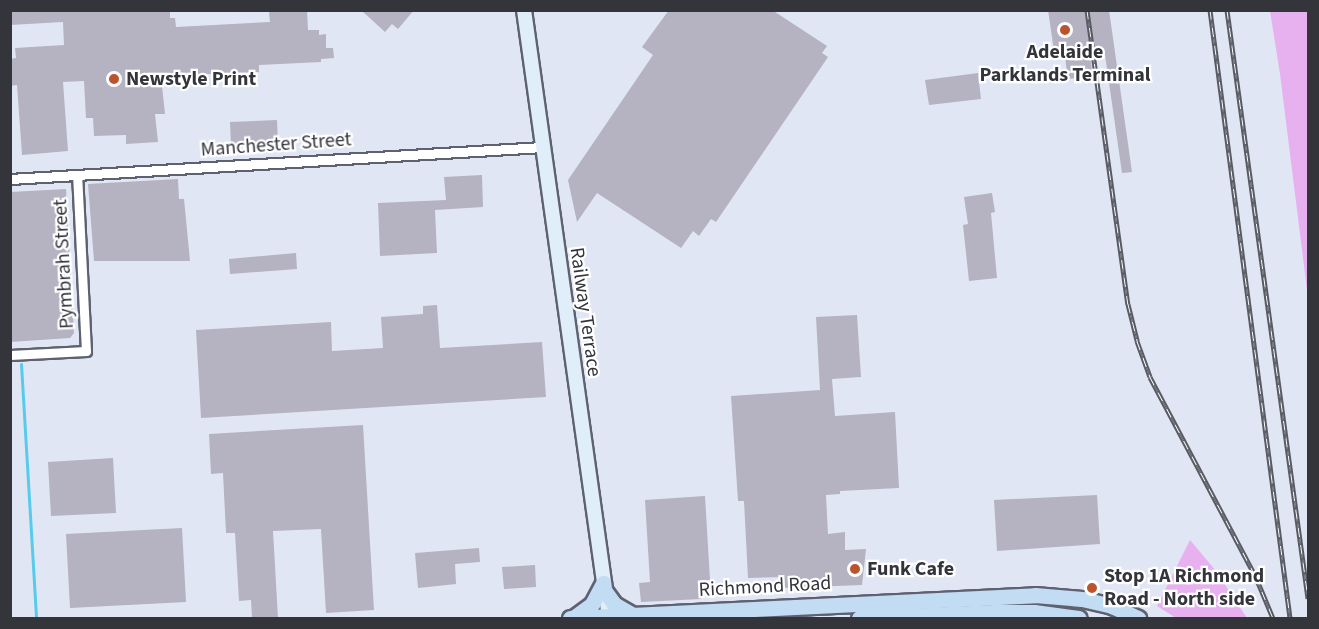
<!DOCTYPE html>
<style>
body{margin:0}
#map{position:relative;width:1319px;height:629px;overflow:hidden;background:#e1e6f5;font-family:"Source Sans 3",sans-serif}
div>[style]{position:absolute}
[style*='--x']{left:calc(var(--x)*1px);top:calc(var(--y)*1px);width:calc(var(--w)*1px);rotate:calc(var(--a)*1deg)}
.green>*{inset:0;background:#e7b0ef}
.stream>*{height:3px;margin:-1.5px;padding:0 1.5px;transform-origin:1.5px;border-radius:1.5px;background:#57cbeb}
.building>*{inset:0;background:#b5b2c1}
.roads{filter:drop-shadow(2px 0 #5e6270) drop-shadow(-2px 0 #5e6270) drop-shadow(0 2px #5e6270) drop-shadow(0 -2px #5e6270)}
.minor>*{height:9px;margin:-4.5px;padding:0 4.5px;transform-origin:4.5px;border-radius:4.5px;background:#fff}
.secondary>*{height:14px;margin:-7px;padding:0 7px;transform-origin:7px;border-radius:7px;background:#e0eef9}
.primary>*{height:15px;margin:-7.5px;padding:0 7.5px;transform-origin:7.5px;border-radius:7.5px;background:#c2dcf3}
.rail>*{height:5px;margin-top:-2.5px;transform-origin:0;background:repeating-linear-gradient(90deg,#fff 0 9px,#595b63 0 18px);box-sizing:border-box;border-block:2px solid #595b63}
.dots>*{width:16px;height:16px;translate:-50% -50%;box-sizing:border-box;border:3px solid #fff;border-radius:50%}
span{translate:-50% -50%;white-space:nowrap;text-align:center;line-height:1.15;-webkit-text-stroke:4.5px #fff;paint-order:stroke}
.poi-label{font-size:20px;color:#33353b;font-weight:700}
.left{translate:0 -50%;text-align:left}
.street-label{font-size:20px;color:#33353b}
.frame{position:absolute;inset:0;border:12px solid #33353b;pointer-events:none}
</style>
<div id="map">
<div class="green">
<div style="clip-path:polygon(1270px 11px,1308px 11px,1308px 298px,1280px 74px)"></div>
<div style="clip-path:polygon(1190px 540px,1216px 571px,1247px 618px,1176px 618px,1157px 606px)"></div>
</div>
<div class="stream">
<div style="--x:21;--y:364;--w:254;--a:86.6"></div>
</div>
<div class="building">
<div style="clip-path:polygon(10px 10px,170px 10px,170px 18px,175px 18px,176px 27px,270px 22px,269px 12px,307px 10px,308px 30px,319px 30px,319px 35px,326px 34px,326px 48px,333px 48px,334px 58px,321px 59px,321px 62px,259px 65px,259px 72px,161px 76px,165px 114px,155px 114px,158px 142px,126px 144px,126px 135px,94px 136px,93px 118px,86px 118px,84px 81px,63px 82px,68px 151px,22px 155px,17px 85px,10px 86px,10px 59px,16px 58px,15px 48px,64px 45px,63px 22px,10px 25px)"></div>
<div style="clip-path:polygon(361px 10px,414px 10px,398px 29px,392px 24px,385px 32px)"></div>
<div style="clip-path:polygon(669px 10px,772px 10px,827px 46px,822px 53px,828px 57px,716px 222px,711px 219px,699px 236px,693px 231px,681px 248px,597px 193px,577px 222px,568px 180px,653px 55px,642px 47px)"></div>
<div style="clip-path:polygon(1048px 10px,1109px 10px,1132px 172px,1122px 173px,1104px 48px,1089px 50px,1093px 76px,1068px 79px,1064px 50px,1054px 51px)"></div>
<div style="clip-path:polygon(978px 73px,981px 99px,929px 105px,925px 80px)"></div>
<div style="clip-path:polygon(277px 120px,278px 144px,231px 146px,230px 122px)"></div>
<div style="clip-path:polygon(482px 175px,483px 207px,435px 210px,437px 253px,380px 256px,378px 203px,446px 200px,444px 177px)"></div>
<div style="clip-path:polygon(178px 179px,179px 199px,184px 199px,190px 261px,94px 261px,88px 184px)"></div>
<div style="clip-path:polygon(66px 189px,74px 333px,70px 338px,10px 342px,10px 192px)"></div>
<div style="clip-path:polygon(992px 193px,995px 212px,991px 213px,997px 278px,969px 281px,963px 225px,968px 224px,964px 197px)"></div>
<div style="clip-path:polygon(296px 253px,297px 269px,230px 274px,229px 259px)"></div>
<div style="clip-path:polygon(437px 305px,440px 348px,542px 342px,546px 397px,201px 418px,196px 330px,331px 322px,332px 351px,383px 348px,381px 317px,423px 314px,423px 306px)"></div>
<div style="clip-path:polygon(857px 315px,861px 377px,832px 379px,835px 416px,895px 412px,899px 488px,840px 491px,840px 494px,826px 495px,828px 534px,845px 532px,845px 550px,866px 549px,862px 585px,781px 588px,781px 577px,748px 578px,744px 501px,738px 501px,731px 396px,820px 390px,816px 317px)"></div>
<div style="clip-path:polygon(363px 425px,374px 610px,326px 613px,321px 529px,273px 531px,278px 618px,252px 618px,251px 600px,239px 601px,235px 533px,226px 533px,223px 473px,211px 474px,209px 434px)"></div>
<div style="clip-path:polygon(113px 458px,116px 513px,51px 516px,48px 462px)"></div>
<div style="clip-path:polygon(1097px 495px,1100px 544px,997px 551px,994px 500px)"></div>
<div style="clip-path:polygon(705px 496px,710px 580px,700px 580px,701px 599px,641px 602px,639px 583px,650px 582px,645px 500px)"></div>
<div style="clip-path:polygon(182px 528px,186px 602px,70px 608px,66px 534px)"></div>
<div style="clip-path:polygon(479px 548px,480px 562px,455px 564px,456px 584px,418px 588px,415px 553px)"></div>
<div style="clip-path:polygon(535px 565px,536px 587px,504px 589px,502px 567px)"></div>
</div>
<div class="roads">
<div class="minor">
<div style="--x:10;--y:179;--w:534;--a:-3.44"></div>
<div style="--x:10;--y:355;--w:76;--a:-3"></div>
<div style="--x:86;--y:351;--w:175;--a:-92.9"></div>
</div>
<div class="secondary">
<div style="--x:524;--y:10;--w:614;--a:82.04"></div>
</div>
<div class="primary">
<div style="--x:604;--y:590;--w:17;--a:54"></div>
<div style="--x:614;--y:604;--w:20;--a:30"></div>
<div style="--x:570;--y:618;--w:466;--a:-2.8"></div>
<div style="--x:1035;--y:595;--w:47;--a:4.9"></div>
<div style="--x:1082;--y:599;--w:28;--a:13"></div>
<div style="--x:1109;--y:605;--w:32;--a:24"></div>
<div style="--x:573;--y:618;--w:24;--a:-36"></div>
<div style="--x:592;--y:604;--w:24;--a:-62"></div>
<div style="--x:859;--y:618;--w:135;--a:-2.5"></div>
<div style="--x:994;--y:612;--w:40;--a:0"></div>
<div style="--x:1034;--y:612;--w:45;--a:7.6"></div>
</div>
</div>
<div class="rail">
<div style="--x:1087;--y:10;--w:297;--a:82.1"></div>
<div style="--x:1128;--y:304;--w:38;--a:76"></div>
<div style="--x:1137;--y:341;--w:38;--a:70"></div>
<div style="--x:1150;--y:377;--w:224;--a:62.1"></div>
<div style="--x:1255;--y:575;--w:47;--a:67.3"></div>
<div style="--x:1210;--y:10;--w:613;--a:82.5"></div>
<div style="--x:1227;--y:10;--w:594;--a:82.16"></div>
</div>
<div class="dots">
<div style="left:1065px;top:30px;background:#bb532c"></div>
<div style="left:114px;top:79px;background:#bb532c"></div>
<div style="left:855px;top:569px;background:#bb532c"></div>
<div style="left:1092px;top:588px;background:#bb532c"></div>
</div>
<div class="poi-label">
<span style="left:1065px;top:64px">Adelaide<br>Parklands Terminal</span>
<span class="left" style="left:126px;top:79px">Newstyle Print</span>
<span class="left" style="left:867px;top:569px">Funk Cafe</span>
<span class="left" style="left:1104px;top:588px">Stop 1A Richmond<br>Road - North side</span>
</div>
<div class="street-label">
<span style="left:276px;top:145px;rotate:-4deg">Manchester Street</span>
<span style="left:64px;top:264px;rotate:-93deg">Pymbrah Street</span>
<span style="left:585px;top:312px;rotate:82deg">Railway Terrace</span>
<span style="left:765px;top:587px;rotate:-3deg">Richmond Road</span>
</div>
<div class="frame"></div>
</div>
